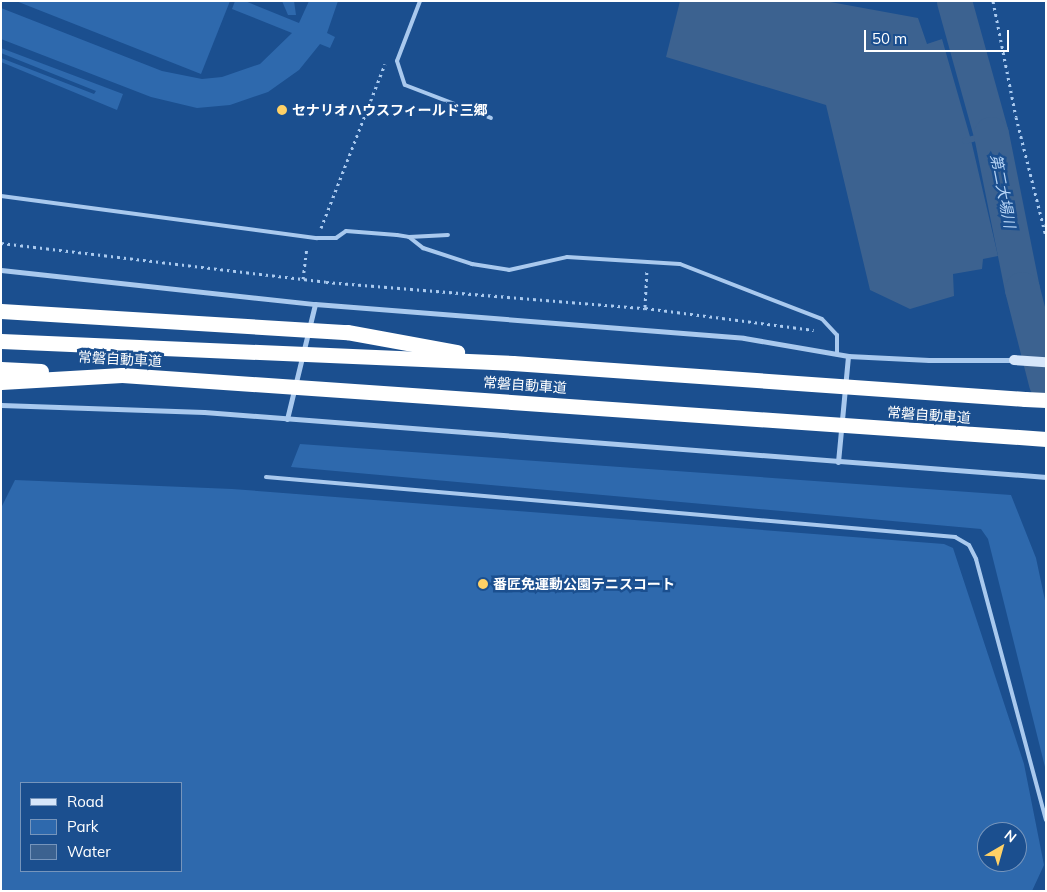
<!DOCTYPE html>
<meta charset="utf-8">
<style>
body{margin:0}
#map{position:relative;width:1047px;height:892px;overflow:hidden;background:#1b4f8f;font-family:Mulish,"Noto Sans JP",sans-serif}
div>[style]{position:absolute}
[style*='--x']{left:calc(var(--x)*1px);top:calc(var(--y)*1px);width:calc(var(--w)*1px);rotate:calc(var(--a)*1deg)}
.green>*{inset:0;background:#2e69ad}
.water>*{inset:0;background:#3c6290}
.stream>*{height:5.5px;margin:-2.75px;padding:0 2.75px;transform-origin:2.75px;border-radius:2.75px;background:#3c6290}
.river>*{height:35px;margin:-17.5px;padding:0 17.5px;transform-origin:17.5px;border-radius:17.5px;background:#3c6290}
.path>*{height:3px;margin-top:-1.5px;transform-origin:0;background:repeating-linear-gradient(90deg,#a9c9ee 0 2.5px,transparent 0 6.5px)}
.lane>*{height:4px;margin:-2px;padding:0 2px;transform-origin:2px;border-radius:2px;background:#a9c9ee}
.street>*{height:5px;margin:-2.5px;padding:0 2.5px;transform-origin:2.5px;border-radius:2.5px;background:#a9c9ee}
.secondary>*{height:10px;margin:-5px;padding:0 5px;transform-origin:5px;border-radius:5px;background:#d6e6fa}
.highway>*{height:15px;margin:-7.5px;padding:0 7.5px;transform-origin:7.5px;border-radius:7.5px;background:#fff}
.highway-bridge>*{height:15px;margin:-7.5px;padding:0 7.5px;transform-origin:7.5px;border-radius:7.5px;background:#fff}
.dots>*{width:14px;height:14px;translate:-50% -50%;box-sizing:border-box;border:2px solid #1b4f8f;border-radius:50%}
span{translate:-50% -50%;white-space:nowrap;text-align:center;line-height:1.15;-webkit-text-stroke:5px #1b4f8f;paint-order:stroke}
.poi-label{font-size:14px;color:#fff;font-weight:700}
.left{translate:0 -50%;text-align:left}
.street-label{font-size:14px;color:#fff}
.water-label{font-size:15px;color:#b5d3f5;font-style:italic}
.frame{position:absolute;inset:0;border:2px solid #fff;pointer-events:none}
.legend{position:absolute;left:20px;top:782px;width:162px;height:90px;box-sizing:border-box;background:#1b4f8f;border:1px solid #7695bc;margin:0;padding:6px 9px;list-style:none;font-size:15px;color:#fff}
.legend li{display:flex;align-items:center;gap:10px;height:25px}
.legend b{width:25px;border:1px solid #7695bc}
.north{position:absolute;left:977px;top:822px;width:50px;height:50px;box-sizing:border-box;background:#1b4f8f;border:1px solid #7695bc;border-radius:50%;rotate:38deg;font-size:14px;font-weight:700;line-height:20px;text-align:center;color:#fff}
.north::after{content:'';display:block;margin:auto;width:18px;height:22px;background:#ffd166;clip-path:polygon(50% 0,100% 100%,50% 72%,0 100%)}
.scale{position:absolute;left:864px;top:30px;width:145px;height:22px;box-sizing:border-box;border:2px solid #fff;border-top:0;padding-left:6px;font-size:15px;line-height:18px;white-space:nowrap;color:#fff;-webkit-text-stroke:4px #1b4f8f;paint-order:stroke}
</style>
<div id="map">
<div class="green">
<div style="clip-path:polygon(16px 1px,230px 1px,201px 74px)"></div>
<div style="clip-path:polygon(235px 1px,245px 1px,299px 23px,309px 1px,338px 1px,327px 33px,335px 37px,330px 48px,320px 44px,299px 70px,268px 92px,230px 105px,197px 108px,151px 97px,1px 39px,1px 8px,162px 71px,202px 79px,222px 77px,260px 64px,292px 33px,232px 9px)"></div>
<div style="clip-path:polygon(282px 1px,294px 1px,296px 15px,288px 15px)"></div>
<div style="clip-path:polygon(1px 48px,123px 94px,117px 110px,1px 62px,1px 58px,94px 94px,96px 91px,1px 53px)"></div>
<div style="clip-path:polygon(300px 444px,1011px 495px,1036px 558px,1046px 605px,1046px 771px,988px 539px,981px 529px,291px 467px)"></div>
<div style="clip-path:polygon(evenodd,15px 480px,232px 489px,944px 544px,953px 548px,1024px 764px,1044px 865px,1032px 891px,1px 891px,1px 508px,15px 480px,181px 783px,181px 871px,21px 871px,21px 783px,181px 783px,15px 480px,987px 832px,1017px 832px,1017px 862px,987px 862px,987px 832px)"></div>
</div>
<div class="water">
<div style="clip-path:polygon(680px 1px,825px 1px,918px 18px,927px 44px,942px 39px,971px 140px,998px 256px,983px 259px,982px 269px,953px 274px,954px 296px,910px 309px,870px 290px,826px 105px,666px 57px)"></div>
</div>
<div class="stream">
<div style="--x:965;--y:141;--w:27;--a:-15"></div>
</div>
<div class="river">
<div style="--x:954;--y:1;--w:138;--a:74.5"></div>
<div style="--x:991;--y:134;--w:158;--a:78.7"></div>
<div style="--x:1022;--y:289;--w:97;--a:75.7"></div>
</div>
<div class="path">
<div style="--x:993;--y:1;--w:118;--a:78.8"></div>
<div style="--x:1016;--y:117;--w:123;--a:75.9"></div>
<div style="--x:321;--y:228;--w:176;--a:-68.7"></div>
<div style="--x:1;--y:243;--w:327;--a:6.8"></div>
<div style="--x:326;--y:282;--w:320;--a:4.7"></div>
<div style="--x:645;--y:308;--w:170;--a:7.4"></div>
<div style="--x:303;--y:279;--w:32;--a:-83"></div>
<div style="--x:645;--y:307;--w:36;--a:-87"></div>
</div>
<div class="lane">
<div style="--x:420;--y:1;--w:64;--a:111"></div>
<div style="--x:397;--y:61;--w:25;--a:72"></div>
<div style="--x:405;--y:85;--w:92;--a:21"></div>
<div style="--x:1;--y:196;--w:319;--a:7.6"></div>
<div style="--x:317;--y:238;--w:19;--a:0"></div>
<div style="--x:336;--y:238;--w:12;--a:-35"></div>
<div style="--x:346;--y:231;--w:51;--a:4.5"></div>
<div style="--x:397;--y:235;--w:12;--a:9"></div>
<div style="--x:409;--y:237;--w:18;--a:38"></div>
<div style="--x:423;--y:248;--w:52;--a:18.1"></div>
<div style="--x:472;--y:264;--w:37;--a:9"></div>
<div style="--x:509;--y:270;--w:59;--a:-12.6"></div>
<div style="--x:567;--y:257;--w:113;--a:3.5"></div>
<div style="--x:680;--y:264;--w:152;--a:21.2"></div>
<div style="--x:822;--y:319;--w:22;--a:47"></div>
<div style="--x:837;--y:335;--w:19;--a:90"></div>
<div style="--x:409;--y:237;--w:39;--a:-3"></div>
<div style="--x:266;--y:477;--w:692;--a:4.98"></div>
<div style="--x:955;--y:537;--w:16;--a:30"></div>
<div style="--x:969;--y:545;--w:16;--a:63"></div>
<div style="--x:976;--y:559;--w:270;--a:75"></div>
</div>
<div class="street">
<div style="--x:1;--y:270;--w:316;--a:6.2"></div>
<div style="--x:315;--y:304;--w:430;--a:4.5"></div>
<div style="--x:744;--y:338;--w:106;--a:9.8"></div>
<div style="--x:848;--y:356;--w:81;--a:2.8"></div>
<div style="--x:929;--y:360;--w:85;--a:0"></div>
<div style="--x:1;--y:405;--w:203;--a:2"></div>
<div style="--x:204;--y:412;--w:845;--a:4.41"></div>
<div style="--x:287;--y:419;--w:118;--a:-76.3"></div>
<div style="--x:838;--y:462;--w:106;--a:-84.6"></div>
</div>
<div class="secondary">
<div style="--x:1014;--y:360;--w:32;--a:4"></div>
</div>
<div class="highway">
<div style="--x:1;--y:369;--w:40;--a:2.9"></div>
<div style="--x:1;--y:382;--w:121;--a:-3.3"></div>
<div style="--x:1025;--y:399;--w:21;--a:3"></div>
</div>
<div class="highway-bridge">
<div style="--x:1;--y:311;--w:347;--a:3.5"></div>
<div style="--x:347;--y:332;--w:112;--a:10.3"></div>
<div style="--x:1;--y:341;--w:512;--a:2.46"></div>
<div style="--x:513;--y:363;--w:513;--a:4.02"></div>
<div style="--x:122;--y:375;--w:926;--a:3.96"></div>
</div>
<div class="dots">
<div style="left:282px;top:110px;background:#ffd166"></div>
<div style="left:483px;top:584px;background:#ffd166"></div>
</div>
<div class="poi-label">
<span class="left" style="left:292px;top:110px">セナリオハウスフィールド三郷</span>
<span class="left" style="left:493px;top:584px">番匠免運動公園テニスコート</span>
</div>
<div class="street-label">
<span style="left:120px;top:359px;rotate:3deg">常磐自動車道</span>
<span style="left:525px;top:385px;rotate:4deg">常磐自動車道</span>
<span style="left:929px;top:415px;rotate:4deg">常磐自動車道</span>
</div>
<div class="water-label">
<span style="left:1003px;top:191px;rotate:79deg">第二大場川</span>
</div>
<div class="frame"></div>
<ul class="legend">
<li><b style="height:6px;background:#d6e6fa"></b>Road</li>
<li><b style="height:14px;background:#2e69ad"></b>Park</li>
<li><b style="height:14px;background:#3c6290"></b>Water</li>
</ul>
<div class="north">N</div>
<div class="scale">50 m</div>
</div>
